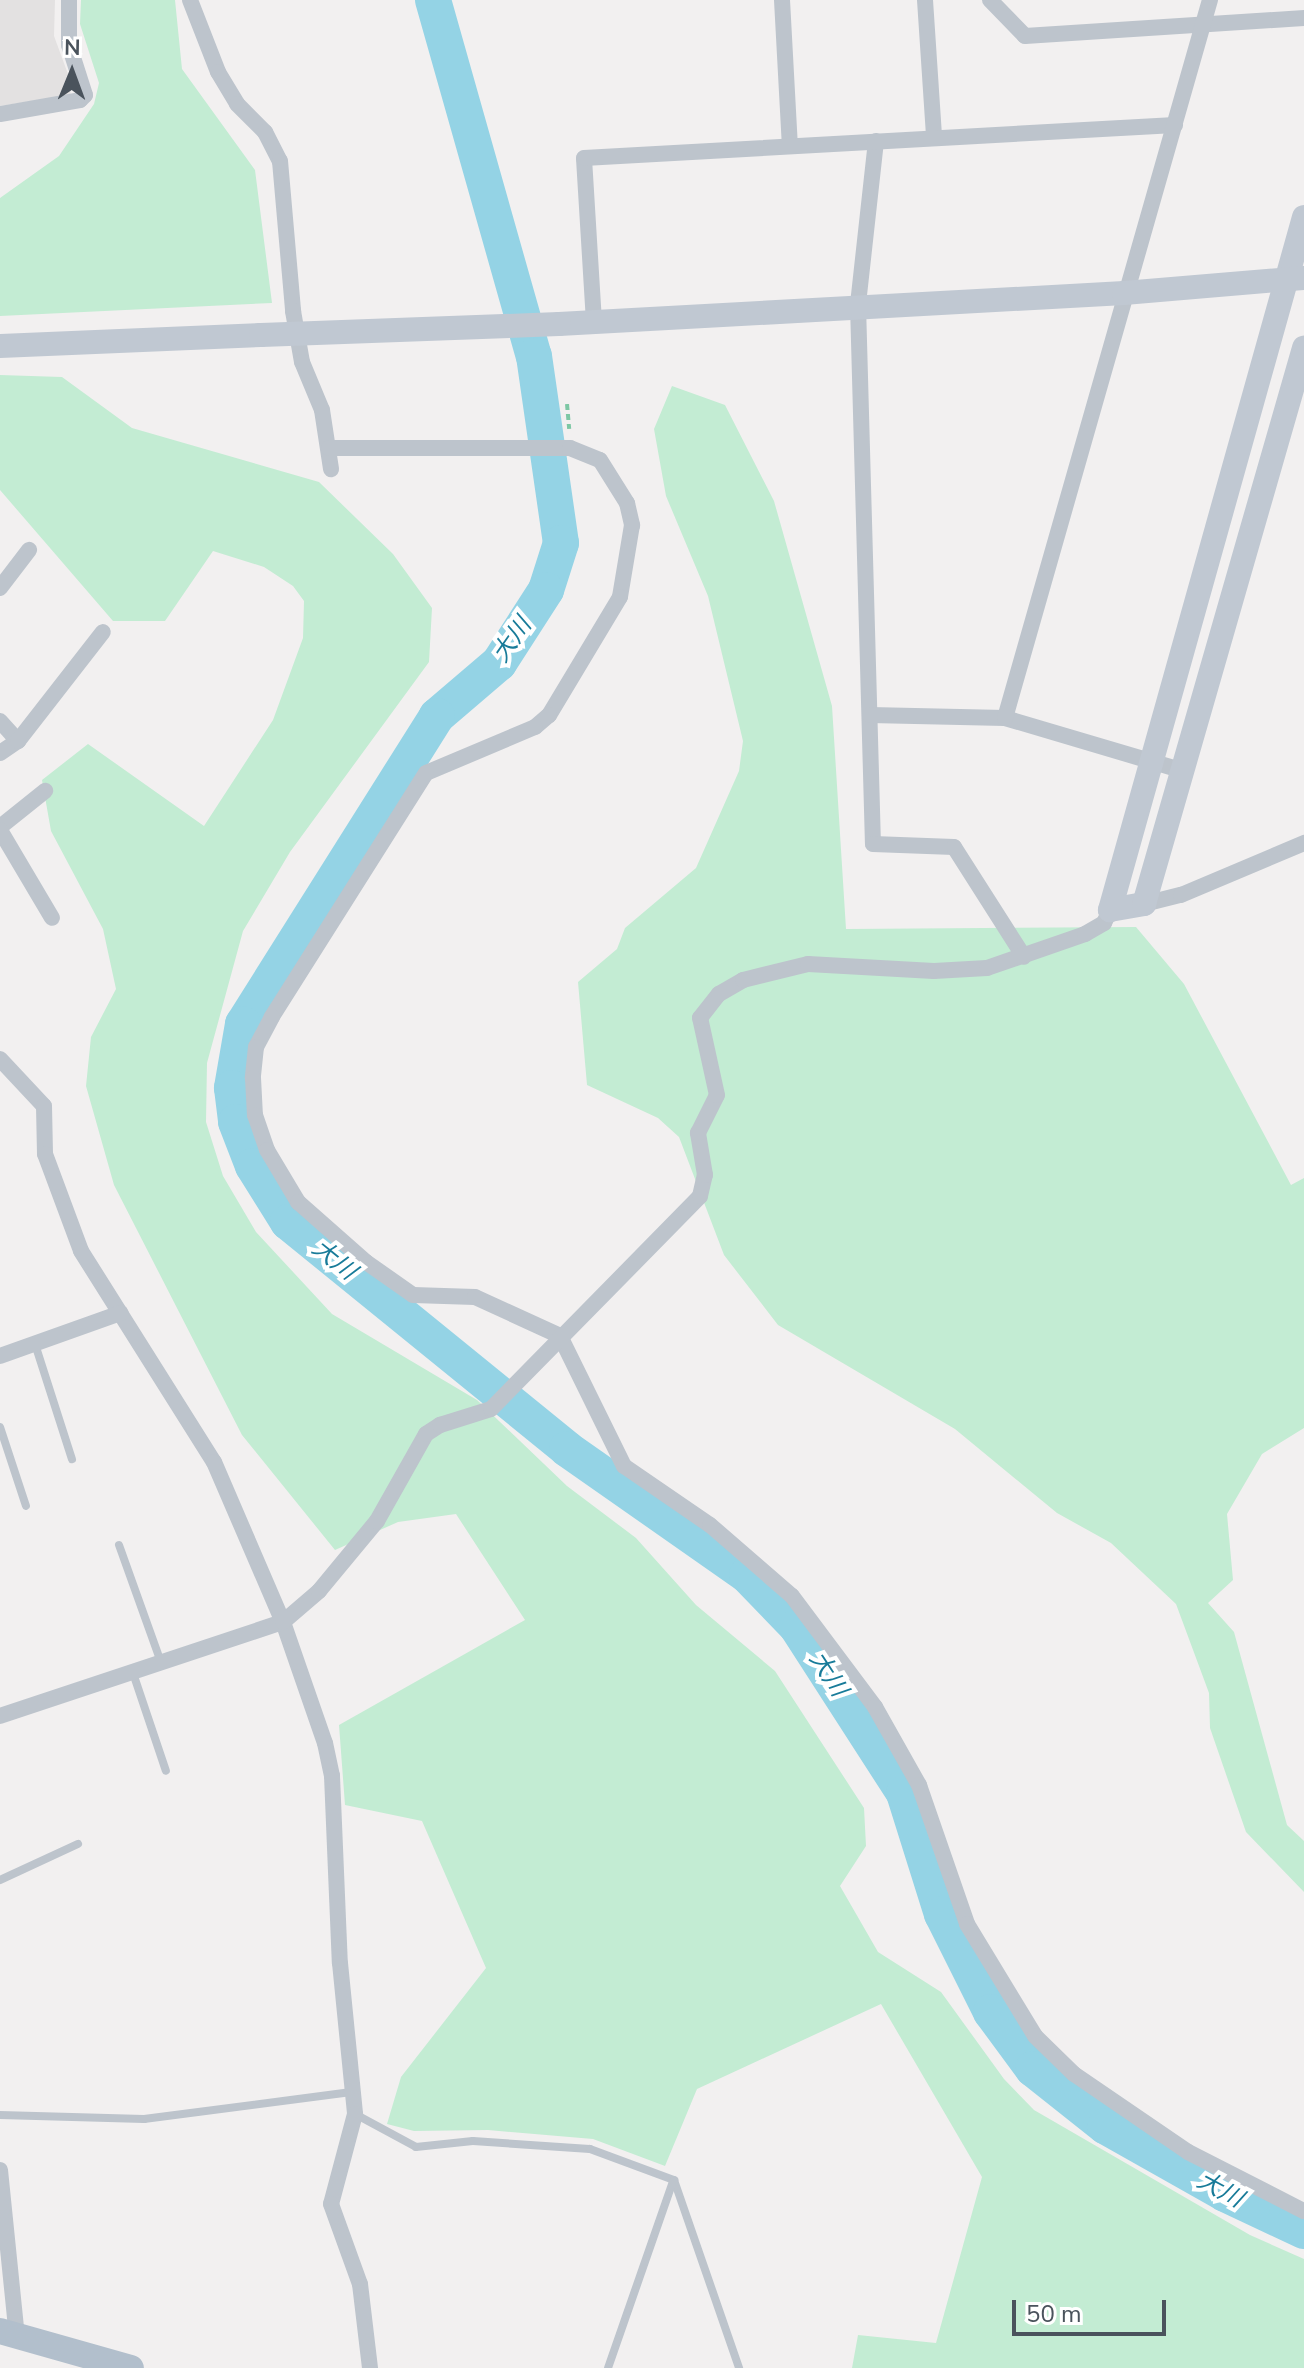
<!DOCTYPE html>
<meta charset="utf-8">
<style>
body{margin:0}
#map{position:relative;width:1304px;height:2368px;overflow:hidden;background:#f2f0f0;font-family:"Nunito Sans","Noto Sans JP",sans-serif}
div>[style]{position:absolute}
[style*='--x']{left:calc(var(--x)*1px);top:calc(var(--y)*1px);width:calc(var(--w)*1px);rotate:calc(var(--a)*1deg)}
.education>*{inset:0;background:#e3e1e1}
.green>*{inset:0;background:#c3ecd3}
.river>*{height:36px;margin:-18px;padding:0 18px;transform-origin:18px;border-radius:18px;background:#94d3e5}
.path>*{height:4px;margin-top:-2px;transform-origin:0;background:repeating-linear-gradient(90deg,#7dc7a4 0 6px,transparent 0 10px)}
.lane>*{height:8px;margin:-4px;padding:0 4px;transform-origin:4px;border-radius:4px;background:#bdc4cc}
.street>*{height:16px;margin:-8px;padding:0 8px;transform-origin:8px;border-radius:8px;background:#bdc4cc}
.secondary>*{height:24px;margin:-12px;padding:0 12px;transform-origin:12px;border-radius:12px;background:#c0c8d2}
.primary>*{height:26px;margin:-13px;padding:0 13px;transform-origin:13px;border-radius:13px;background:#b2bfcc}
.secondary-bridge>*{height:24px;margin:-12px;padding:0 12px;transform-origin:12px;border-radius:12px;background:#c0c8d2}
span{translate:-50% -50%;white-space:nowrap;text-align:center;line-height:1.15;-webkit-text-stroke:8px #fff;paint-order:stroke}
.water-label{font-size:24px;color:#187b99;font-style:italic}
.north{position:absolute;left:32px;top:32px;width:80px;height:80px;-webkit-text-stroke:6px #fff;paint-order:stroke;rotate:1deg;font-size:22px;font-weight:700;line-height:32px;text-align:center;color:#4a535c}
.north::after{content:'';display:block;margin:auto;width:28px;height:36px;background:#4a535c;clip-path:polygon(50% 0,100% 100%,50% 72%,0 100%)}
.scale{position:absolute;left:1012px;top:2300px;width:154px;height:36px;box-sizing:border-box;border:4px solid #4a535c;border-top:0;padding-left:10px;font-size:24px;line-height:28px;white-space:nowrap;color:#4a535c;-webkit-text-stroke:6px #fff;paint-order:stroke}
</style>
<div id="map">
<div class="education">
<div style="clip-path:polygon(0 0,55px 0,54px 36px,72px 85px,70px 95px,0 106px)"></div>
</div>
<div class="green">
<div style="clip-path:polygon(81px 0,175px 0,182px 69px,255px 170px,272px 303px,0 316px,0 198px,59px 156px,94px 104px,99px 83px,80px 24px)"></div>
<div style="clip-path:polygon(0 375px,62px 377px,132px 428px,319px 482px,393px 554px,432px 608px,429px 662px,290px 852px,243px 931px,207px 1063px,206px 1122px,223px 1176px,256px 1232px,332px 1314px,477px 1400px,567px 1486px,636px 1538px,696px 1605px,775px 1671px,864px 1808px,866px 1846px,840px 1886px,878px 1952px,941px 1992px,1004px 2079px,1034px 2110px,1250px 2235px,1304px 2259px,1304px 2368px,852px 2368px,858px 2335px,936px 2343px,982px 2177px,881px 2004px,697px 2089px,665px 2166px,593px 2139px,488px 2130px,414px 2131px,387px 2124px,401px 2077px,486px 1968px,422px 1821px,345px 1805px,339px 1725px,525px 1620px,456px 1514px,398px 1522px,335px 1550px,242px 1435px,114px 1185px,86px 1086px,91px 1037px,116px 989px,103px 929px,51px 831px,42px 780px,88px 744px,204px 826px,273px 720px,303px 638px,304px 601px,293px 586px,264px 567px,213px 551px,165px 621px,113px 621px,0 490px)"></div>
<div style="clip-path:polygon(672px 386px,725px 405px,774px 501px,832px 706px,846px 929px,1136px 927px,1184px 984px,1291px 1185px,1304px 1178px,1304px 1428px,1262px 1454px,1227px 1514px,1233px 1580px,1208px 1603px,1234px 1632px,1287px 1825px,1304px 1841px,1304px 1892px,1246px 1832px,1210px 1728px,1209px 1693px,1176px 1604px,1111px 1543px,1057px 1513px,955px 1429px,778px 1325px,724px 1255px,679px 1137px,658px 1118px,587px 1085px,578px 982px,617px 949px,625px 928px,696px 868px,739px 771px,743px 741px,708px 596px,666px 496px,654px 429px)"></div>
</div>
<div class="river">
<div style="--x:433;--y:0;--w:370;--a:74.2"></div>
<div style="--x:534;--y:356;--w:189;--a:81.8"></div>
<div style="--x:561;--y:543;--w:49;--a:107.7"></div>
<div style="--x:546;--y:590;--w:87;--a:122.8"></div>
<div style="--x:499;--y:663;--w:82;--a:139.5"></div>
<div style="--x:437;--y:716;--w:364;--a:122.2"></div>
<div style="--x:243;--y:1024;--w:65;--a:99.8"></div>
<div style="--x:232;--y:1088;--w:34;--a:83"></div>
<div style="--x:236;--y:1122;--w:47;--a:68.9"></div>
<div style="--x:253;--y:1166;--w:66;--a:58"></div>
<div style="--x:288;--y:1222;--w:360;--a:39.1"></div>
<div style="--x:567;--y:1449;--w:220;--a:35"></div>
<div style="--x:747;--y:1575;--w:72;--a:46.1"></div>
<div style="--x:797;--y:1627;--w:197;--a:57.2"></div>
<div style="--x:904;--y:1793;--w:127;--a:72.6"></div>
<div style="--x:942;--y:1914;--w:110;--a:63.4"></div>
<div style="--x:991;--y:2012;--w:71;--a:53.6"></div>
<div style="--x:1033;--y:2069;--w:92;--a:38.4"></div>
<div style="--x:1105;--y:2126;--w:138;--a:29.5"></div>
<div style="--x:1225;--y:2194;--w:87;--a:25.1"></div>
</div>
<div class="path">
<div style="--x:567;--y:404;--w:25;--a:85"></div>
</div>
<div class="lane">
<div style="--x:35;--y:1344;--w:121;--a:72.2"></div>
<div style="--x:0;--y:1427;--w:83;--a:71.8"></div>
<div style="--x:119;--y:1545;--w:124;--a:70.3"></div>
<div style="--x:133;--y:1673;--w:103;--a:71.4"></div>
<div style="--x:0;--y:1880;--w:86;--a:-24.8"></div>
<div style="--x:355;--y:2114;--w:69;--a:28.4"></div>
<div style="--x:416;--y:2147;--w:57;--a:-6"></div>
<div style="--x:473;--y:2141;--w:117;--a:3.9"></div>
<div style="--x:590;--y:2149;--w:90;--a:20.3"></div>
<div style="--x:674;--y:2180;--w:199;--a:70.9"></div>
<div style="--x:0;--y:2115;--w:144;--a:1.6"></div>
<div style="--x:144;--y:2119;--w:211;--a:-7.4"></div>
<div style="--x:608;--y:2368;--w:198;--a:-70.8"></div>
</div>
<div class="street">
<div style="--x:190;--y:0;--w:77;--a:68.7"></div>
<div style="--x:218;--y:72;--w:37;--a:59"></div>
<div style="--x:237;--y:104;--w:40;--a:45"></div>
<div style="--x:265;--y:132;--w:33;--a:63"></div>
<div style="--x:280;--y:161;--w:151;--a:85"></div>
<div style="--x:293;--y:311;--w:52;--a:80"></div>
<div style="--x:302;--y:362;--w:52;--a:67.4"></div>
<div style="--x:322;--y:410;--w:60;--a:81.3"></div>
<div style="--x:782;--y:0;--w:146;--a:86.9"></div>
<div style="--x:925;--y:0;--w:136;--a:86.2"></div>
<div style="--x:990;--y:0;--w:50;--a:45.8"></div>
<div style="--x:1025;--y:36;--w:280;--a:-3.7"></div>
<div style="--x:0;--y:114;--w:81;--a:-9.9"></div>
<div style="--x:80;--y:100;--w:7;--a:-45"></div>
<div style="--x:85;--y:95;--w:52;--a:-107.7"></div>
<div style="--x:69;--y:45;--w:45;--a:-90"></div>
<div style="--x:876;--y:141;--w:165;--a:96.3"></div>
<div style="--x:858;--y:305;--w:539;--a:88.41"></div>
<div style="--x:873;--y:844;--w:81;--a:2.1"></div>
<div style="--x:954;--y:847;--w:130;--a:57.5"></div>
<div style="--x:594;--y:322;--w:164;--a:-93.5"></div>
<div style="--x:584;--y:158;--w:592;--a:-3.2"></div>
<div style="--x:329;--y:448;--w:241;--a:0"></div>
<div style="--x:570;--y:448;--w:32;--a:22"></div>
<div style="--x:600;--y:460;--w:51;--a:57.9"></div>
<div style="--x:627;--y:503;--w:23;--a:77"></div>
<div style="--x:632;--y:525;--w:73;--a:99.5"></div>
<div style="--x:620;--y:597;--w:138;--a:121"></div>
<div style="--x:549;--y:715;--w:18;--a:139"></div>
<div style="--x:535;--y:727;--w:118;--a:157.1"></div>
<div style="--x:426;--y:773;--w:289;--a:122.3"></div>
<div style="--x:272;--y:1017;--w:34;--a:118"></div>
<div style="--x:256;--y:1047;--w:31;--a:96"></div>
<div style="--x:253;--y:1078;--w:37;--a:87"></div>
<div style="--x:255;--y:1115;--w:37;--a:71"></div>
<div style="--x:267;--y:1150;--w:61;--a:59.2"></div>
<div style="--x:298;--y:1202;--w:91;--a:41.4"></div>
<div style="--x:366;--y:1262;--w:57;--a:35.1"></div>
<div style="--x:413;--y:1295;--w:62;--a:1.8"></div>
<div style="--x:475;--y:1297;--w:94;--a:24.6"></div>
<div style="--x:560;--y:1336;--w:145;--a:63.8"></div>
<div style="--x:624;--y:1466;--w:104;--a:34.5"></div>
<div style="--x:710;--y:1525;--w:108;--a:40.9"></div>
<div style="--x:792;--y:1596;--w:139;--a:53.2"></div>
<div style="--x:875;--y:1707;--w:90;--a:60.6"></div>
<div style="--x:919;--y:1785;--w:147;--a:70.9"></div>
<div style="--x:967;--y:1924;--w:131;--a:58.7"></div>
<div style="--x:1035;--y:2036;--w:54;--a:44.3"></div>
<div style="--x:1074;--y:2074;--w:138;--a:34.4"></div>
<div style="--x:1188;--y:2152;--w:130;--a:27"></div>
<div style="--x:0;--y:588;--w:48;--a:-52.7"></div>
<div style="--x:870;--y:715;--w:135;--a:1.3"></div>
<div style="--x:1005;--y:718;--w:183;--a:16.5"></div>
<div style="--x:1005;--y:718;--w:747;--a:-74.07"></div>
<div style="--x:0;--y:721;--w:27;--a:48"></div>
<div style="--x:0;--y:753;--w:22;--a:-34"></div>
<div style="--x:18;--y:741;--w:138;--a:-52.1"></div>
<div style="--x:0;--y:827;--w:58;--a:-38.7"></div>
<div style="--x:0;--y:830;--w:102;--a:59.4"></div>
<div style="--x:1144;--y:904;--w:38;--a:-14"></div>
<div style="--x:1181;--y:895;--w:134;--a:-22.9"></div>
<div style="--x:0;--y:1059;--w:64;--a:46.9"></div>
<div style="--x:44;--y:1106;--w:48;--a:88.8"></div>
<div style="--x:45;--y:1154;--w:103;--a:69.6"></div>
<div style="--x:81;--y:1251;--w:249;--a:57.8"></div>
<div style="--x:214;--y:1462;--w:174;--a:66.7"></div>
<div style="--x:283;--y:1622;--w:128;--a:70.9"></div>
<div style="--x:325;--y:1743;--w:34;--a:78"></div>
<div style="--x:332;--y:1776;--w:187;--a:87.6"></div>
<div style="--x:340;--y:1963;--w:152;--a:84.3"></div>
<div style="--x:355;--y:2114;--w:93;--a:104.9"></div>
<div style="--x:331;--y:2204;--w:85;--a:70.1"></div>
<div style="--x:360;--y:2284;--w:85;--a:83.2"></div>
<div style="--x:0;--y:1356;--w:128;--a:-19.6"></div>
<div style="--x:0;--y:1716;--w:298;--a:-18.4"></div>
<div style="--x:283;--y:1622;--w:48;--a:-40.7"></div>
<div style="--x:319;--y:1591;--w:91;--a:-50.4"></div>
<div style="--x:377;--y:1521;--w:100;--a:-60.6"></div>
<div style="--x:426;--y:1434;--w:17;--a:-33"></div>
<div style="--x:440;--y:1425;--w:53;--a:-17.4"></div>
<div style="--x:491;--y:1409;--w:298;--a:-45.5"></div>
<div style="--x:700;--y:1196;--w:22;--a:-77"></div>
<div style="--x:705;--y:1175;--w:43;--a:-99.5"></div>
<div style="--x:698;--y:1133;--w:42;--a:-63.4"></div>
<div style="--x:717;--y:1095;--w:79;--a:-102.4"></div>
<div style="--x:700;--y:1018;--w:31;--a:-52"></div>
<div style="--x:719;--y:994;--w:28;--a:-30"></div>
<div style="--x:743;--y:980;--w:67;--a:-13.8"></div>
<div style="--x:808;--y:964;--w:126;--a:3.2"></div>
<div style="--x:934;--y:971;--w:53;--a:-3.2"></div>
<div style="--x:987;--y:968;--w:104;--a:-19.1"></div>
<div style="--x:1085;--y:934;--w:22;--a:-30"></div>
<div style="--x:1104;--y:923;--w:14;--a:-65"></div>
<div style="--x:0;--y:2170;--w:167;--a:84.2"></div>
</div>
<div class="secondary">
<div style="--x:1304;--y:217;--w:720;--a:105.64"></div>
<div style="--x:1110;--y:910;--w:35;--a:-10"></div>
<div style="--x:1144;--y:904;--w:579;--a:-73.95"></div>
<div style="--x:559;--y:324;--w:566;--a:-3.14"></div>
<div style="--x:1124;--y:293;--w:181;--a:-4.8"></div>
<div style="--x:0;--y:346;--w:261;--a:-2.4"></div>
</div>
<div class="primary">
<div style="--x:0;--y:2331;--w:136;--a:15.8"></div>
</div>
<div class="secondary-bridge">
<div style="--x:261;--y:335;--w:298;--a:-2.1"></div>
</div>
<div class="water-label">
<span style="left:512px;top:640px;rotate:-55deg">大川</span>
<span style="left:334px;top:1260px;rotate:39deg">大川</span>
<span style="left:828px;top:1674px;rotate:57deg">大川</span>
<span style="left:1220px;top:2190px;rotate:28deg">大川</span>
</div>
<div class="north">N</div>
<div class="scale">50 m</div>
</div>
